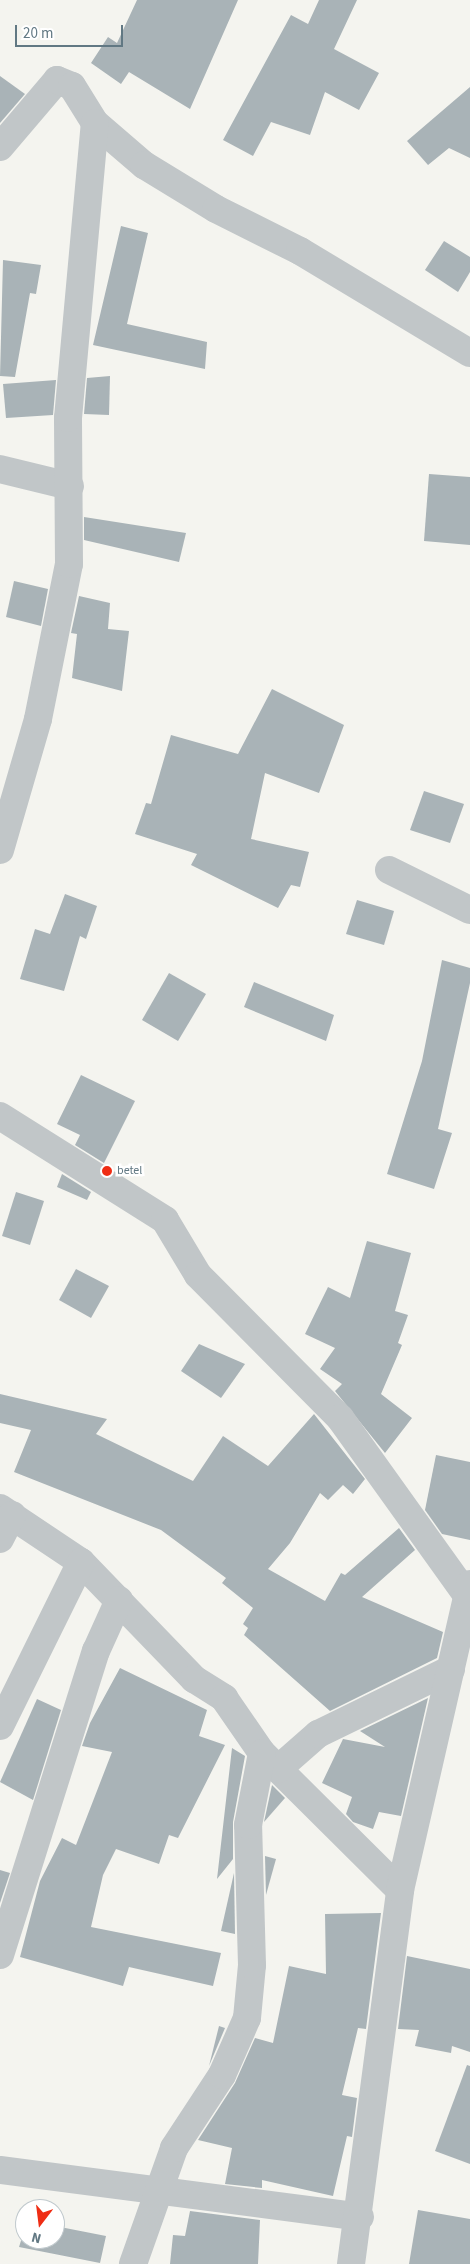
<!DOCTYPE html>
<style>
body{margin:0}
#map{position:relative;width:470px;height:2264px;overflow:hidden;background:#f4f4ef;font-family:"Source Sans 3",sans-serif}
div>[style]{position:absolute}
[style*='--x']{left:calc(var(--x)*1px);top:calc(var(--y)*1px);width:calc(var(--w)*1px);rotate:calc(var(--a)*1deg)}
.building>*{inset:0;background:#a9b3b7}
.street>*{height:28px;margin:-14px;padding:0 14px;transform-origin:14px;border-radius:14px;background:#c1c6c8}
.dots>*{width:14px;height:14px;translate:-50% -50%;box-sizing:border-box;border:2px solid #fff;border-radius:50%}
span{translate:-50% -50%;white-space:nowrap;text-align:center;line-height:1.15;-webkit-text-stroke:5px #fff;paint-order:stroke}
.poi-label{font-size:12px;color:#617883}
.left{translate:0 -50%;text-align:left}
.north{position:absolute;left:15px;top:2199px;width:50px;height:50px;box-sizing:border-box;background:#fff;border:1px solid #c0c9cd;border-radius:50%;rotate:195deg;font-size:14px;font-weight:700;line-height:20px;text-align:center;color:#617883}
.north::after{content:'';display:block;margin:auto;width:18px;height:22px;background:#ef2d14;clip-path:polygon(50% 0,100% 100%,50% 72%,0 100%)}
.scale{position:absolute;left:15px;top:25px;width:108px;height:22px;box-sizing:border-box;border:2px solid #617883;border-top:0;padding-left:6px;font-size:15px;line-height:18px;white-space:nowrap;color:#617883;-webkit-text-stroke:4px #fff;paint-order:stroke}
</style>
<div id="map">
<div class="building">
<div style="clip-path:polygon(137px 0,238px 0,190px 109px,129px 72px,121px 84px,91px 63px,108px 37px,117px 43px)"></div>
<div style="clip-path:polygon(319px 0,357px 0,334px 49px,379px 73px,359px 110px,325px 92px,310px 135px,271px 122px,253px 156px,223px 140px,291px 15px,308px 24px)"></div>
<div style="clip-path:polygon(0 76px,25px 94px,0 123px)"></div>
<div style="clip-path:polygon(470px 87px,470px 158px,449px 148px,428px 165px,407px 141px)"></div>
<div style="clip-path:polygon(121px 226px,148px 233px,127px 324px,207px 342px,205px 369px,93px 345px)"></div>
<div style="clip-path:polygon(444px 241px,470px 257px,470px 272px,458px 292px,425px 270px)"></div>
<div style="clip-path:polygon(3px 260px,41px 265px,36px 294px,30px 293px,15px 377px,0 376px)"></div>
<div style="clip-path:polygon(110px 376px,109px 415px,84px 414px,87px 378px)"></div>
<div style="clip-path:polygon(56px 380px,53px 415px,6px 418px,3px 384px)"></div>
<div style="clip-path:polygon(429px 474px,470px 477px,470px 545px,424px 541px)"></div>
<div style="clip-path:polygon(84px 517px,186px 533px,179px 562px,84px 540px)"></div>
<div style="clip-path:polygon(14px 581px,48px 589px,41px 626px,6px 617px)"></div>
<div style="clip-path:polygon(79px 596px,110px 603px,108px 629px,129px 631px,122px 691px,72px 678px,77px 634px,71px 633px)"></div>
<div style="clip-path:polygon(272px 689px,344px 725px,319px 793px,265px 773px,251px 839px,309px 852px,300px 887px,291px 885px,278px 908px,191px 865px,197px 854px,135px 834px,146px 803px,151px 804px,171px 735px,238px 754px)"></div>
<div style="clip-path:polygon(424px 791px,464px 804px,450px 843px,410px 830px)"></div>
<div style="clip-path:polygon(65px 894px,97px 906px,86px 939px,80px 936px,64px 991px,20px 979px,35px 929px,50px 934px)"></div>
<div style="clip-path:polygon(357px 900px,394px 911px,384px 945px,346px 934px)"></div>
<div style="clip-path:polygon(442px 960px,470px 968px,470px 983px,438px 1129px,452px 1133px,434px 1189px,387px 1174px,422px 1061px)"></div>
<div style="clip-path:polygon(169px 973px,206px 994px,178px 1041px,142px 1020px)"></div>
<div style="clip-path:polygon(254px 982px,334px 1015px,326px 1041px,244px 1007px)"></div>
<div style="clip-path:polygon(81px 1075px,135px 1101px,104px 1163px,75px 1145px,80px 1135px,57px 1124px)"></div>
<div style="clip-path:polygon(62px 1174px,91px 1192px,87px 1200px,57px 1187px)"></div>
<div style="clip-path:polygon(16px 1192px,44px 1201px,30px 1245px,2px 1236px)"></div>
<div style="clip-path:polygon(367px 1241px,411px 1253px,395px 1311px,408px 1315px,398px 1343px,402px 1345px,381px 1394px,412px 1418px,385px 1453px,335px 1391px,342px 1384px,320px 1369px,335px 1348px,305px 1334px,328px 1287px,350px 1298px)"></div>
<div style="clip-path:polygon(76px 1269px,109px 1286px,91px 1318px,59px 1300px)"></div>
<div style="clip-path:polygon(199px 1344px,245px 1364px,221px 1398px,181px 1371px)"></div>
<div style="clip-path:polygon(0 1394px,107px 1419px,96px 1434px,193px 1481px,223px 1436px,268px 1466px,314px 1414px,365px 1479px,353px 1494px,343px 1485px,328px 1500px,320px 1493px,290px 1543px,268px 1569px,325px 1601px,341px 1573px,345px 1575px,399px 1528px,415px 1550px,362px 1597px,443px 1632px,437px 1658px,330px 1711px,244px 1635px,248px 1628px,243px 1624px,253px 1608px,222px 1583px,226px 1578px,161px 1530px,14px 1472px,31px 1430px,0 1423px)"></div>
<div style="clip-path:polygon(436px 1455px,470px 1462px,470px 1540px,442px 1534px,425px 1510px)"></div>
<div style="clip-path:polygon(120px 1668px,207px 1710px,199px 1736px,225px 1745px,178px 1838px,169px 1835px,159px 1864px,116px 1849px,103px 1875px,91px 1927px,221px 1953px,213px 1986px,129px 1967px,123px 1986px,20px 1957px,40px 1881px,62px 1838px,76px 1845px,112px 1752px,82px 1746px,90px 1723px)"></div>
<div style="clip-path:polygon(428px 1698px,401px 1816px,379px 1812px,373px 1829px,353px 1822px,346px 1814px,352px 1797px,322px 1783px,343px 1739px,385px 1747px,360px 1731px)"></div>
<div style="clip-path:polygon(37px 1699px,61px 1710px,33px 1800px,0 1782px)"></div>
<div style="clip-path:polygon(232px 1748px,245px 1756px,233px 1822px,233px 1859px,217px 1879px)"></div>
<div style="clip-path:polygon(272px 1785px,285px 1798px,264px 1822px)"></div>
<div style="clip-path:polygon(265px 1856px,276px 1859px,266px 1895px)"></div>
<div style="clip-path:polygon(0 1870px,10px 1873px,0 1903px)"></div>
<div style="clip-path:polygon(234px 1873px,235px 1934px,221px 1931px)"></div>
<div style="clip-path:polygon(381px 1913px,366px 2029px,358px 2028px,342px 2095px,357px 2098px,352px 2137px,347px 2136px,333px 2196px,262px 2180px,262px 2188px,225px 2184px,232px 2148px,198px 2140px,235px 2083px,255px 2038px,273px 2043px,289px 1966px,326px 1974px,325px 1914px)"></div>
<div style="clip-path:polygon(407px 1956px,470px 1969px,470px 2052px,452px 2046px,451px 2053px,415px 2046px,419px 2030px,398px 2029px)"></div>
<div style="clip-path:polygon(219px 2026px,225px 2028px,209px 2066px)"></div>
<div style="clip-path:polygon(467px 2065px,470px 2066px,470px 2164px,435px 2151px)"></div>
<div style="clip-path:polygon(418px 2210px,470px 2219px,470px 2264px,409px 2264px)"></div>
<div style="clip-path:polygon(190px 2211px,260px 2220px,258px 2264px,170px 2264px,173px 2235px,185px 2236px)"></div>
<div style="clip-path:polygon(55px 2226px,106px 2236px,100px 2263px,19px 2247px,25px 2228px,25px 2239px,55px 2239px)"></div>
</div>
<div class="street">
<div style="--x:0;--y:147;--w:88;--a:-49.6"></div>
<div style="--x:57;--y:80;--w:16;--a:22"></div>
<div style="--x:72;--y:86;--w:44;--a:58.1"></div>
<div style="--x:95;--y:123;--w:65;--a:40.6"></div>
<div style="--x:144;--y:165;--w:84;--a:31.4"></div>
<div style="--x:216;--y:209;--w:94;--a:26.6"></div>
<div style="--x:300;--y:251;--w:198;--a:31"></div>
<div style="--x:0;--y:469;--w:72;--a:13.7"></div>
<div style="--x:0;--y:850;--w:136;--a:-73.8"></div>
<div style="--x:38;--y:719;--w:158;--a:-78.7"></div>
<div style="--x:69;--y:564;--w:146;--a:-90.4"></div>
<div style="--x:68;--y:418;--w:296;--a:-84.8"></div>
<div style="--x:389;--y:870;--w:90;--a:26.3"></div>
<div style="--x:0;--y:1116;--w:195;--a:32.2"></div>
<div style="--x:165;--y:1220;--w:64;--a:59"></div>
<div style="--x:198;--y:1275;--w:202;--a:45.2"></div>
<div style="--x:340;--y:1418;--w:220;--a:54.4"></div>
<div style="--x:0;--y:1508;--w:97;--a:33.7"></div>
<div style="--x:81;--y:1562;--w:163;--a:46"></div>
<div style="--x:194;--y:1679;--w:36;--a:32"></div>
<div style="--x:224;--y:1698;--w:67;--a:55.4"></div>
<div style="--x:262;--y:1753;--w:194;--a:44.8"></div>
<div style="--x:0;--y:1539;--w:27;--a:-63"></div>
<div style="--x:0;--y:1726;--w:183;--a:-63.7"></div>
<div style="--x:278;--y:1769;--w:53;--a:-41.2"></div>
<div style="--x:318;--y:1734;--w:148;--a:-26"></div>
<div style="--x:0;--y:1955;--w:319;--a:-72.5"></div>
<div style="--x:96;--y:1651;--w:56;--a:-65.7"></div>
<div style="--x:0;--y:2170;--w:363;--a:7.4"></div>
<div style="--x:133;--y:2264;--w:123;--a:-70.5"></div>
<div style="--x:174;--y:2148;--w:87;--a:-56.7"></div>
<div style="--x:222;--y:2075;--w:62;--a:-66.3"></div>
<div style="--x:247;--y:2018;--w:53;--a:-84.6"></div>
<div style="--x:252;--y:1965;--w:140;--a:-91.6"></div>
<div style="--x:248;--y:1825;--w:73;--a:-79"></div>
<div style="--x:351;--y:2264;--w:377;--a:-82.5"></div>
<div style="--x:400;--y:1890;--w:314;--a:-77.1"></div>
</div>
<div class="dots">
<div style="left:107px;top:1171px;background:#ef2d14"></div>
</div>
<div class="poi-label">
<span class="left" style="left:117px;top:1171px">betel</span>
</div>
<div class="north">N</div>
<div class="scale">20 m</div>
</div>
